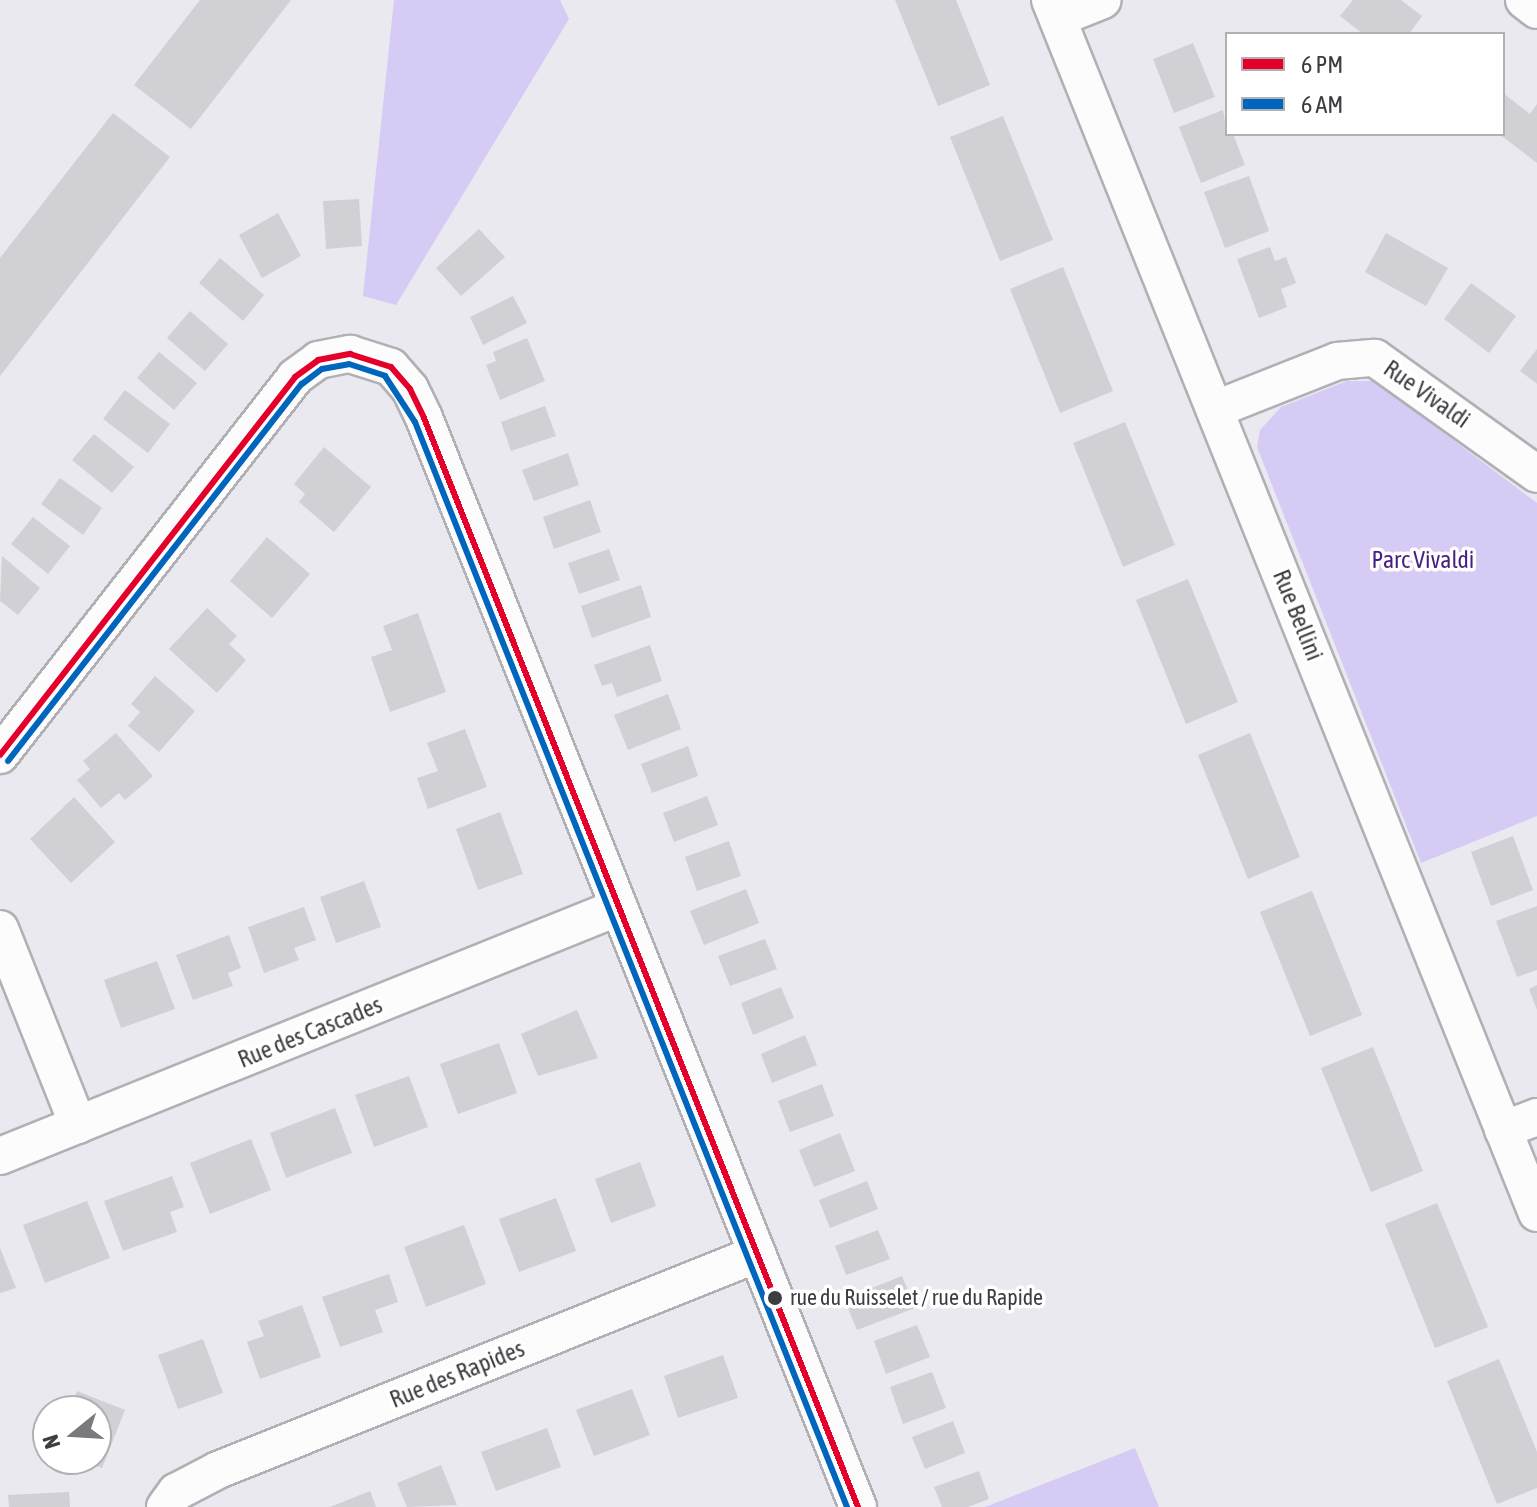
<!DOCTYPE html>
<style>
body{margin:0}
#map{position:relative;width:1537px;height:1507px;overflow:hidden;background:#eae9ef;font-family:"Asap Condensed",sans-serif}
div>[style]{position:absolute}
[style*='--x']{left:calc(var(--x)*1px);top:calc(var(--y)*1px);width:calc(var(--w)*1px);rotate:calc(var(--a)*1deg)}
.green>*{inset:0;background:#d5cbf4}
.building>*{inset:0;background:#d1d0d5}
.roads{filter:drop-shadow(2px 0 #b1b0b5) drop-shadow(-2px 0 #b1b0b5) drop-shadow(0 2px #b1b0b5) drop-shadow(0 -2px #b1b0b5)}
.minor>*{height:36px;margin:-18px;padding:0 18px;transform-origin:18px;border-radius:18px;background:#fcfcfd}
.bus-1>*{height:6px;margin:-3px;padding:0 3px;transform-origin:3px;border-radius:3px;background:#e4002b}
.bus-2>*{height:6px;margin:-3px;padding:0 3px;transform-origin:3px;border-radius:3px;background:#0065bd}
.dots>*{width:22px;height:22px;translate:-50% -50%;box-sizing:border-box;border:4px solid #fff;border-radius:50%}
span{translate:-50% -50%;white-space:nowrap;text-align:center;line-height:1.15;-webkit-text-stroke:7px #fff;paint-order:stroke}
.bus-label{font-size:22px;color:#3d3c41}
.left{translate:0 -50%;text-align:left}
.street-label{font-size:24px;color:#3d3c41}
.park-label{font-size:24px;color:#451f82}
.legend{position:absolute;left:1225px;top:32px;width:280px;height:104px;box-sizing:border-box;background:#fff;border:2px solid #b1b1b3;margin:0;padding:10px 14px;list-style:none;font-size:24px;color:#3d3c41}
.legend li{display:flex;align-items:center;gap:16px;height:40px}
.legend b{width:40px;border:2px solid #b1b1b3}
.north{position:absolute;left:32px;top:1395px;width:80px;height:80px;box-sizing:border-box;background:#fff;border:2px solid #b1b1b3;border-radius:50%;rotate:252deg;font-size:22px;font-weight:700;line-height:32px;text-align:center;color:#3d3c41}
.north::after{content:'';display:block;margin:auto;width:28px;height:36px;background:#7a797e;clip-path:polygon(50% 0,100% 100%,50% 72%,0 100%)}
</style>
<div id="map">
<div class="green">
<div style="clip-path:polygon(394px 0,560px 0,569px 19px,396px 305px,363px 296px)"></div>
<div style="clip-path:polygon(1347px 381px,1372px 381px,1383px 387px,1537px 503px,1537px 816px,1421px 863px,1257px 447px,1260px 430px,1281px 407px)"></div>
<div style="clip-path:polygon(1135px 1448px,1159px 1507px,985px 1507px)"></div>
</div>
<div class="building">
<div style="clip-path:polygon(200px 0,291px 0,191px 129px,134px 85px)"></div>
<div style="clip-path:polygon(895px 0,956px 0,990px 85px,938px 106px)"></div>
<div style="clip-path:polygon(1353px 0,1401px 0,1422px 16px,1409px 34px,1363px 34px,1340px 16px)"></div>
<div style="clip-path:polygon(1193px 43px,1215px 97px,1174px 113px,1153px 59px)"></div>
<div style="clip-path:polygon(1503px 93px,1530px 114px,1537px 104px,1537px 163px,1499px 134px,1503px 134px)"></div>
<div style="clip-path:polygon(1223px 110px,1227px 134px,1233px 134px,1245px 165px,1201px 183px,1179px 127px)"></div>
<div style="clip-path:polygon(113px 113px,170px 157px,0 376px,0 258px)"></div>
<div style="clip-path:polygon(1003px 116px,1053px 240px,1000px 261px,950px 137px)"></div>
<div style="clip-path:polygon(1249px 176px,1269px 231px,1225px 248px,1204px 192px)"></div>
<div style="clip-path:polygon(359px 199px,362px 246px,326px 249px,323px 201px)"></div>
<div style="clip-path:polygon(278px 213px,301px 256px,262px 278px,239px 235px)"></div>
<div style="clip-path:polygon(479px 229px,505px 257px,461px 296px,436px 268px)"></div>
<div style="clip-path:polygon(1386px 233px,1448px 268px,1426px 306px,1365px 272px)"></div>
<div style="clip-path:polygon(1270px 247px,1275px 261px,1286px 257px,1296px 283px,1281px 289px,1287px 307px,1259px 318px,1237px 259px)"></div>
<div style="clip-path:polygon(220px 258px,264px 295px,243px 321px,199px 283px)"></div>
<div style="clip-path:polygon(1063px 267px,1113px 391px,1060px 413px,1010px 289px)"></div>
<div style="clip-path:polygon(1471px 283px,1516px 316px,1489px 353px,1444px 319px)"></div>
<div style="clip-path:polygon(513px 296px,527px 323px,483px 345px,470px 317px)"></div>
<div style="clip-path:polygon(190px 311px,228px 344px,205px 371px,167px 338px)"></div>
<div style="clip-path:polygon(527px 338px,545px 381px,500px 400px,486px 365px,496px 361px,493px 352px)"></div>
<div style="clip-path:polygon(1537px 349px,1537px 384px,1520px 371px)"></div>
<div style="clip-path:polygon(159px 352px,197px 383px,174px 410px,137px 378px)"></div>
<div style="clip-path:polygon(125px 390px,170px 424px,148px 453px,103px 419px)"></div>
<div style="clip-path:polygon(545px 406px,556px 436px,511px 451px,501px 422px)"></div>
<div style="clip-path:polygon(1125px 422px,1175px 545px,1123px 567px,1073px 443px)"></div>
<div style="clip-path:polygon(94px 434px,134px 467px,112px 493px,72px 460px)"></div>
<div style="clip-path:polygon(324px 447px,371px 487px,334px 532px,299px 502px,305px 494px,294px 484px)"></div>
<div style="clip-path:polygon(568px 453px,579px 485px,534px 501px,522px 470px)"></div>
<div style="clip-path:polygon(60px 478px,102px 508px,83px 535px,41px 504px)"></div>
<div style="clip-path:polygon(590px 500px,601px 532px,554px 549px,543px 517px)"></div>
<div style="clip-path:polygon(33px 517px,70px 546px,48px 574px,11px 544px)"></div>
<div style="clip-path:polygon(267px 537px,310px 574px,272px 618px,230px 581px)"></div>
<div style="clip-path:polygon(609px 549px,620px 580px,579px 594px,568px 563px)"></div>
<div style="clip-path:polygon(2px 556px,40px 588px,18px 615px,0 601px)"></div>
<div style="clip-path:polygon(1188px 579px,1238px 702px,1186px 724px,1136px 600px)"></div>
<div style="clip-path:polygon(641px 585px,651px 617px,592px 638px,581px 606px)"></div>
<div style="clip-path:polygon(207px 608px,237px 636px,229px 644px,246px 660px,217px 693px,169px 649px)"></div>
<div style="clip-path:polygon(418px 613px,446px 692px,390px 712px,371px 657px,392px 650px,383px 626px)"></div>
<div style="clip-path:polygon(650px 645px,662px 681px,617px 697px,612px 683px,602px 686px,594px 665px)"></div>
<div style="clip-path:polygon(155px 676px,195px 711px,159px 752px,128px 726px,140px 712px,131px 704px)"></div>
<div style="clip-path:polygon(668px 694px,681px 729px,628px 750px,614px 715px)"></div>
<div style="clip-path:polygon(465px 729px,487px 787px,428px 809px,417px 778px,438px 771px,427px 743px)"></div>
<div style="clip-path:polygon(116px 733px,153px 776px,125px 800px,119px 793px,101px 808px,77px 780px,90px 769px,83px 761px)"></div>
<div style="clip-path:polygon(1250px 733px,1300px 857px,1248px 879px,1198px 755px)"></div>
<div style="clip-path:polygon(688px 746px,698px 776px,652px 793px,641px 764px)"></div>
<div style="clip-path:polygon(707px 796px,718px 825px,674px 842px,663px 813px)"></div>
<div style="clip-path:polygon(74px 797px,115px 842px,71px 883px,30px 839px)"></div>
<div style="clip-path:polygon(500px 812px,523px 874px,478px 890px,456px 829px)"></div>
<div style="clip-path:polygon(1513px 836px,1533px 890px,1491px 906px,1471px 852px)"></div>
<div style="clip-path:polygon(729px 841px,741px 876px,697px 891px,685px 857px)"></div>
<div style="clip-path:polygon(364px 881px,381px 927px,336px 943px,320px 897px)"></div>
<div style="clip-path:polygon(746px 889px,759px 923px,704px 945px,690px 911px)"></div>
<div style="clip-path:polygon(1312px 891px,1362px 1015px,1310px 1036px,1260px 912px)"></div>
<div style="clip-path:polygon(1537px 906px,1537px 970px,1517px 977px,1496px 921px)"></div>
<div style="clip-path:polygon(304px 907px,316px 940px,294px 948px,299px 960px,264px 973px,248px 927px)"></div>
<div style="clip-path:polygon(229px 935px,241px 968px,228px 973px,233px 986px,193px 1000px,176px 955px)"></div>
<div style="clip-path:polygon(765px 939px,777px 969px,730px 986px,718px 956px)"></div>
<div style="clip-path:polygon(157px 961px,175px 1009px,121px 1028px,104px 980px)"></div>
<div style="clip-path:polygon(1537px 985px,1537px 1010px,1529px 989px)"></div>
<div style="clip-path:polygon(781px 987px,794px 1018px,753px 1035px,741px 1003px)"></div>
<div style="clip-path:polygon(577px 1010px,598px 1058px,538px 1076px,521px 1034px)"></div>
<div style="clip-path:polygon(805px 1035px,817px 1065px,772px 1083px,761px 1054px)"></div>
<div style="clip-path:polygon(499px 1043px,517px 1093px,458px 1114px,440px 1064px)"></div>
<div style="clip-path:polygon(1373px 1047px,1423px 1171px,1371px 1192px,1321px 1068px)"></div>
<div style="clip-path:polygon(409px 1076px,428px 1127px,374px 1147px,355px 1095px)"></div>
<div style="clip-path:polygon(822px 1084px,834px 1116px,790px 1132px,778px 1101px)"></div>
<div style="clip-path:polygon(335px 1108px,352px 1153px,286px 1178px,270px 1133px)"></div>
<div style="clip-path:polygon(840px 1133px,855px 1171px,814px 1187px,799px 1150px)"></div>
<div style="clip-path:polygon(251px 1139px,271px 1190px,210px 1214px,190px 1163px)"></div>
<div style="clip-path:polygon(640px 1162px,656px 1206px,611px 1223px,595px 1179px)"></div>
<div style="clip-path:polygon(172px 1176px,184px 1207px,170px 1212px,177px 1232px,123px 1251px,104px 1201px)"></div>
<div style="clip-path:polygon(867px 1181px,878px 1209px,830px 1228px,819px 1200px)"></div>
<div style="clip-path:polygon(556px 1198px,576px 1251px,519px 1272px,499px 1219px)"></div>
<div style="clip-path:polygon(87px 1201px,110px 1258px,45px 1283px,23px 1225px)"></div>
<div style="clip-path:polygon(1437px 1203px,1488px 1327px,1435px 1348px,1385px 1224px)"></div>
<div style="clip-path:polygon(464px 1225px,486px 1284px,426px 1307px,404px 1247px)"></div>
<div style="clip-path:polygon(878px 1230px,890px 1259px,846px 1275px,835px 1246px)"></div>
<div style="clip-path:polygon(0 1248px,16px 1288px,0 1293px)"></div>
<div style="clip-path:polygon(389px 1274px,398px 1302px,375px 1310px,383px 1332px,340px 1347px,322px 1297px)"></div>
<div style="clip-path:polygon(902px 1276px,915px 1308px,857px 1330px,844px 1299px)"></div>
<div style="clip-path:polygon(302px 1305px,321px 1357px,260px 1379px,247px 1342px,264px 1336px,258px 1321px)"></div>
<div style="clip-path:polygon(917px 1325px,930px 1357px,886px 1374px,874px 1341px)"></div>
<div style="clip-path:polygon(203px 1339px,223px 1393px,178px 1409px,158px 1355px)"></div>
<div style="clip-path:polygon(723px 1355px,738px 1398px,678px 1418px,664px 1376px)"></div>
<div style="clip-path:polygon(1499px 1359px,1537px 1452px,1537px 1488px,1497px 1504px,1447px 1381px)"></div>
<div style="clip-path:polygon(932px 1372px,946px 1408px,903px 1424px,890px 1387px)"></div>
<div style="clip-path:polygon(632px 1389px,650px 1435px,594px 1456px,576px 1410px)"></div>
<div style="clip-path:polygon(77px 1391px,125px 1410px,102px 1468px,80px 1459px,96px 1459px,96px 1411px,69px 1411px)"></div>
<div style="clip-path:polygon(953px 1421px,965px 1453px,925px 1469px,912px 1437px)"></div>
<div style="clip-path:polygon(547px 1428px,561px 1467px,496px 1491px,481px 1452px)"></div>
<div style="clip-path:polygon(441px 1465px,457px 1505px,407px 1507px,397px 1483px)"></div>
<div style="clip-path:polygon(979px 1471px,989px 1499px,968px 1507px,942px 1507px,934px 1487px)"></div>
<div style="clip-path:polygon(370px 1491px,376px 1507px,330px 1507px)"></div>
<div style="clip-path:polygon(69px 1492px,70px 1507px,9px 1507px,8px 1495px)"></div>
</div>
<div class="roads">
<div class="minor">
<div style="--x:1050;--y:0;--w:1307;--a:68.13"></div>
<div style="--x:1524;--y:0;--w:16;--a:38"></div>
<div style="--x:1058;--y:18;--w:48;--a:-21.8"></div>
<div style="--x:1216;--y:409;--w:130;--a:-21.6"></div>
<div style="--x:1337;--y:361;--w:38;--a:-5"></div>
<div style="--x:1375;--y:358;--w:199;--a:35.6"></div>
<div style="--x:0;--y:755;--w:479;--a:-52"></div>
<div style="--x:295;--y:377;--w:29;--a:-36"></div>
<div style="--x:318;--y:360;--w:33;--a:-11"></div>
<div style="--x:350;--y:354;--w:43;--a:17.6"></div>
<div style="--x:391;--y:367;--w:29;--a:49"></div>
<div style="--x:410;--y:389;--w:32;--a:64"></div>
<div style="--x:424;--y:418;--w:1172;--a:68.27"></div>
<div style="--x:0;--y:929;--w:211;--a:68.3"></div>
<div style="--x:1503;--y:1130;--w:36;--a:-21"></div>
<div style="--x:0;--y:1156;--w:667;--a:-21.91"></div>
<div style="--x:165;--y:1507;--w:19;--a:-54"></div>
<div style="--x:176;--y:1492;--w:47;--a:-27.6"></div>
<div style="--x:218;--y:1470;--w:581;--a:-21.84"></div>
</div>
</div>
<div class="bus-1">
<div style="--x:0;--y:755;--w:479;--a:-52"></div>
<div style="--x:295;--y:377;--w:29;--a:-36"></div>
<div style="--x:318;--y:360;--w:33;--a:-11"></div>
<div style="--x:350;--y:354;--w:43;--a:17.6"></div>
<div style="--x:391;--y:367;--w:29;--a:49"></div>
<div style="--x:410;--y:389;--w:32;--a:64"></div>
<div style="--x:424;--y:418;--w:1172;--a:68.27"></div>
</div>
<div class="bus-2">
<div style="--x:8;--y:761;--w:478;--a:-52.1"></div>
<div style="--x:302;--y:384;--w:25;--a:-37"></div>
<div style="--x:322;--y:369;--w:27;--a:-10"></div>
<div style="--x:349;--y:364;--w:38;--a:18"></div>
<div style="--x:385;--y:376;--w:55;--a:56.9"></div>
<div style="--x:415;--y:422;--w:1168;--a:68.29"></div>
</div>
<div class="dots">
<div style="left:775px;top:1298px;background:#3d3c41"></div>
</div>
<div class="bus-label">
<span class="left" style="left:790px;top:1298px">rue du Ruisselet / rue du Rapide</span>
</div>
<div class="street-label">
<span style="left:1427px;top:394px;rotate:35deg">Rue Vivaldi</span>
<span style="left:1298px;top:615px;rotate:68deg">Rue Bellini</span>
<span style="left:310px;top:1032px;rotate:-22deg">Rue des Cascades</span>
<span style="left:457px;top:1374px;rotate:-22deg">Rue des Rapides</span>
</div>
<div class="park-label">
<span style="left:1423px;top:560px">Parc Vivaldi</span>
</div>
<ul class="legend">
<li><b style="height:10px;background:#e4002b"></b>6 PM</li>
<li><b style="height:10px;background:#0065bd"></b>6 AM</li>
</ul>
<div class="north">N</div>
</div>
